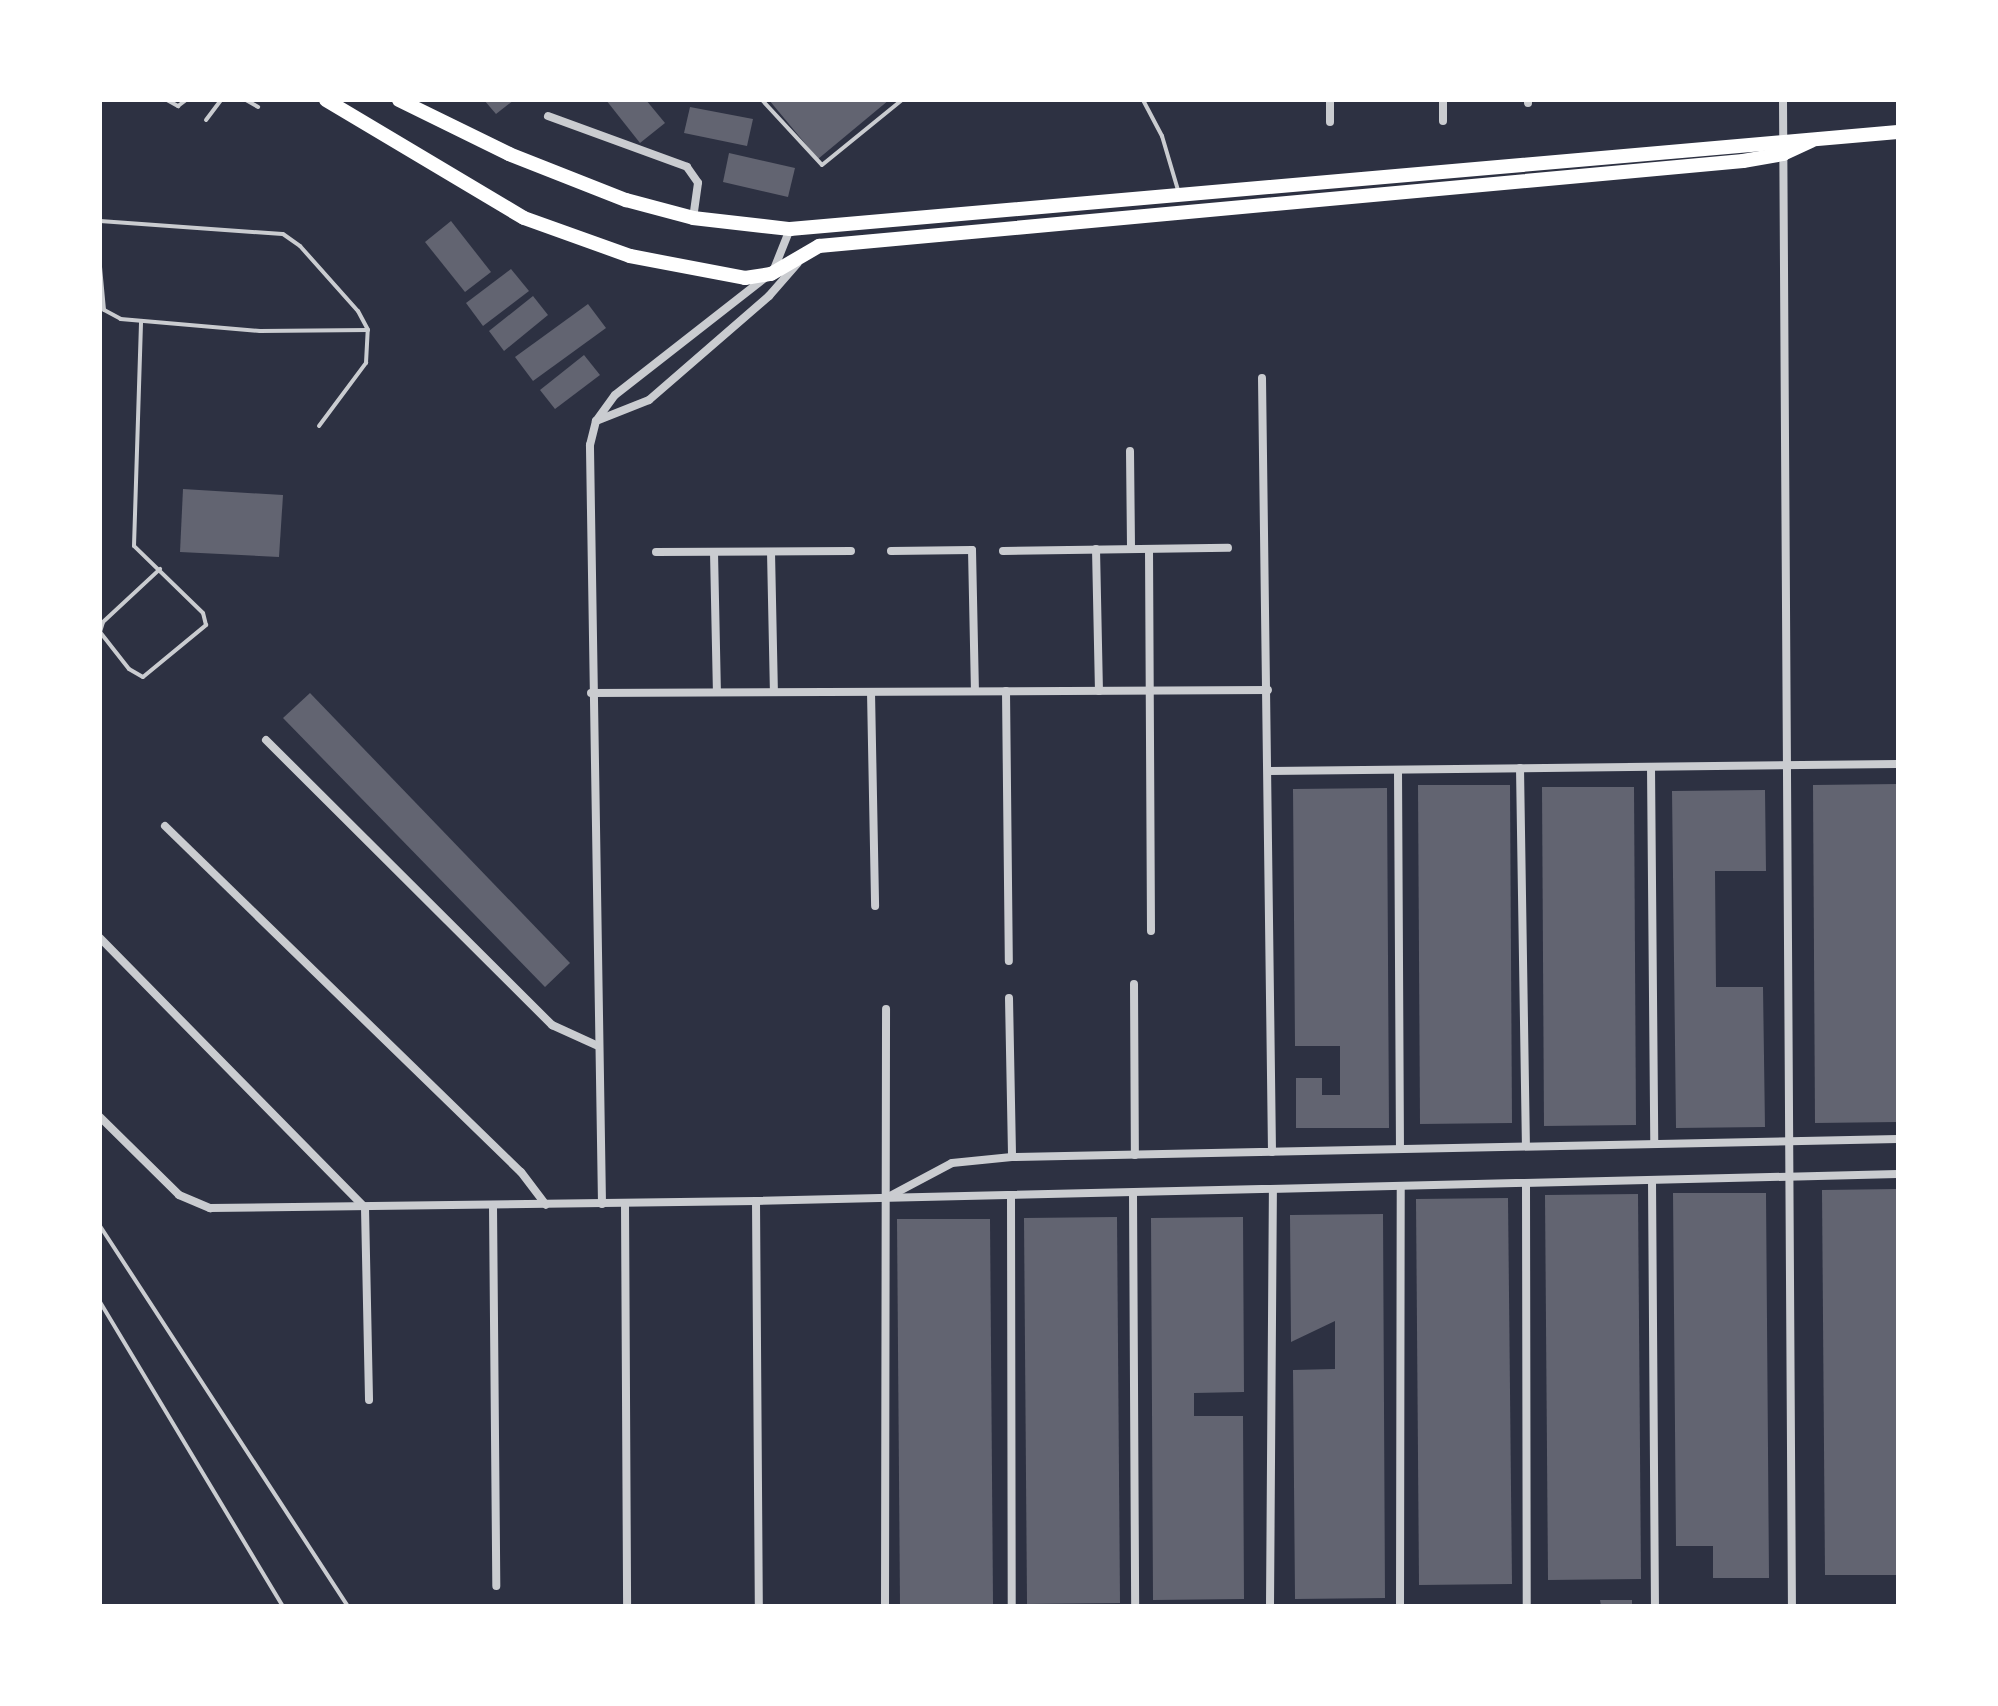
<!DOCTYPE html>
<style>
body{margin:0}
#map{position:relative;width:1998px;height:1706px;overflow:hidden;background:#2d3142;font-family:"Roboto Condensed",sans-serif}
div>[style]{position:absolute}
[style*='--x']{left:calc(var(--x)*1px);top:calc(var(--y)*1px);width:calc(var(--w)*1px);rotate:calc(var(--a)*1deg)}
.building>*{inset:0;background:#626471}
.service>*{height:4px;margin:-2px;padding:0 2px;transform-origin:2px;border-radius:2px;background:#caccd0}
.minor>*{height:8px;margin:-4px;padding:0 4px;transform-origin:4px;border-radius:4px;background:#caccd0}
.primary>*{height:14px;margin:-7px;padding:0 7px;transform-origin:7px;border-radius:7px;background:#fff}
span{translate:-50% -50%;white-space:nowrap;text-align:center;line-height:1.15;-webkit-text-stroke:7px #fff;paint-order:stroke}
.frame{position:absolute;inset:0;border:102px solid #fff;pointer-events:none}
</style>
<div id="map">
<div class="building">
<div style="clip-path:polygon(484px 100px,514px 100px,496px 114px)"></div>
<div style="clip-path:polygon(606px 100px,646px 100px,665px 123px,640px 143px)"></div>
<div style="clip-path:polygon(769px 100px,889px 100px,818px 159px)"></div>
<div style="clip-path:polygon(690px 107px,753px 119px,747px 146px,684px 133px)"></div>
<div style="clip-path:polygon(729px 153px,795px 168px,788px 197px,723px 182px)"></div>
<div style="clip-path:polygon(451px 221px,491px 272px,465px 292px,425px 242px)"></div>
<div style="clip-path:polygon(511px 269px,529px 291px,483px 326px,466px 303px)"></div>
<div style="clip-path:polygon(533px 296px,548px 315px,504px 351px,489px 331px)"></div>
<div style="clip-path:polygon(588px 304px,606px 328px,533px 381px,515px 357px)"></div>
<div style="clip-path:polygon(584px 355px,600px 375px,555px 409px,540px 390px)"></div>
<div style="clip-path:polygon(183px 489px,283px 495px,279px 557px,180px 552px)"></div>
<div style="clip-path:polygon(310px 693px,570px 963px,545px 987px,283px 718px)"></div>
<div style="clip-path:polygon(1898px 784px,1898px 1122px,1815px 1123px,1813px 785px)"></div>
<div style="clip-path:polygon(1418px 785px,1510px 785px,1512px 1123px,1420px 1124px)"></div>
<div style="clip-path:polygon(1542px 787px,1634px 787px,1636px 1125px,1544px 1126px)"></div>
<div style="clip-path:polygon(1387px 788px,1389px 1128px,1296px 1128px,1296px 1078px,1322px 1078px,1322px 1095px,1340px 1095px,1340px 1046px,1295px 1046px,1293px 789px)"></div>
<div style="clip-path:polygon(1765px 790px,1766px 871px,1715px 871px,1716px 987px,1763px 987px,1765px 1127px,1676px 1128px,1672px 791px)"></div>
<div style="clip-path:polygon(1898px 1189px,1898px 1575px,1825px 1575px,1822px 1190px)"></div>
<div style="clip-path:polygon(1673px 1193px,1766px 1193px,1769px 1578px,1713px 1578px,1713px 1546px,1676px 1546px)"></div>
<div style="clip-path:polygon(1638px 1194px,1641px 1579px,1548px 1580px,1545px 1195px)"></div>
<div style="clip-path:polygon(1508px 1198px,1512px 1584px,1419px 1585px,1416px 1199px)"></div>
<div style="clip-path:polygon(1383px 1214px,1385px 1598px,1295px 1599px,1293px 1370px,1335px 1369px,1335px 1321px,1291px 1342px,1290px 1215px)"></div>
<div style="clip-path:polygon(1117px 1217px,1120px 1603px,1027px 1604px,1024px 1218px)"></div>
<div style="clip-path:polygon(1243px 1217px,1244px 1392px,1194px 1393px,1194px 1416px,1243px 1416px,1244px 1599px,1153px 1600px,1151px 1218px)"></div>
<div style="clip-path:polygon(897px 1219px,990px 1219px,993px 1604px,900px 1605px)"></div>
<div style="clip-path:polygon(1600px 1600px,1632px 1600px,1632px 1606px,1601px 1606px)"></div>
</div>
<div class="service">
<div style="--x:167;--y:100;--w:13;--a:29"></div>
<div style="--x:178;--y:106;--w:10;--a:-37"></div>
<div style="--x:246;--y:100;--w:14;--a:30"></div>
<div style="--x:762;--y:100;--w:88;--a:47.3"></div>
<div style="--x:822;--y:165;--w:103;--a:-39.1"></div>
<div style="--x:1143;--y:100;--w:41;--a:62.2"></div>
<div style="--x:1162;--y:136;--w:56;--a:73.5"></div>
<div style="--x:206;--y:120;--w:25;--a:-53"></div>
<div style="--x:100;--y:221;--w:183;--a:4.1"></div>
<div style="--x:283;--y:234;--w:21;--a:35"></div>
<div style="--x:300;--y:246;--w:87;--a:48.3"></div>
<div style="--x:358;--y:311;--w:21;--a:62"></div>
<div style="--x:368;--y:330;--w:108;--a:179.5"></div>
<div style="--x:260;--y:331;--w:140;--a:-175.1"></div>
<div style="--x:121;--y:319;--w:19;--a:-152"></div>
<div style="--x:104;--y:310;--w:43;--a:-95.3"></div>
<div style="--x:319;--y:426;--w:79;--a:-53.3"></div>
<div style="--x:366;--y:363;--w:33;--a:-87"></div>
<div style="--x:100;--y:632;--w:47;--a:51.9"></div>
<div style="--x:129;--y:669;--w:16;--a:30"></div>
<div style="--x:143;--y:677;--w:82;--a:-39.5"></div>
<div style="--x:206;--y:625;--w:12;--a:-104"></div>
<div style="--x:203;--y:613;--w:96;--a:-135.8"></div>
<div style="--x:134;--y:546;--w:224;--a:-88.2"></div>
<div style="--x:100;--y:632;--w:10;--a:-73"></div>
<div style="--x:103;--y:622;--w:78;--a:-42.9"></div>
<div style="--x:100;--y:1226;--w:454;--a:56.9"></div>
<div style="--x:100;--y:1302;--w:355;--a:59"></div>
</div>
<div class="minor">
<div style="--x:1330;--y:100;--w:22;--a:90"></div>
<div style="--x:1443;--y:100;--w:21;--a:90"></div>
<div style="--x:1528;--y:100;--w:3;--a:90"></div>
<div style="--x:1783;--y:100;--w:1506;--a:89.66"></div>
<div style="--x:548;--y:116;--w:148;--a:20.1"></div>
<div style="--x:687;--y:167;--w:19;--a:55"></div>
<div style="--x:698;--y:183;--w:35;--a:98"></div>
<div style="--x:774;--y:269;--w:43;--a:-68.2"></div>
<div style="--x:1262;--y:378;--w:774;--a:89.26"></div>
<div style="--x:596;--y:421;--w:57;--a:-21.6"></div>
<div style="--x:649;--y:400;--w:159;--a:-40.9"></div>
<div style="--x:769;--y:296;--w:43;--a:-48.8"></div>
<div style="--x:1130;--y:451;--w:98;--a:89.4"></div>
<div style="--x:1096;--y:549;--w:142;--a:88.8"></div>
<div style="--x:1149;--y:549;--w:382;--a:89.7"></div>
<div style="--x:891;--y:551;--w:81;--a:-0.7"></div>
<div style="--x:972;--y:550;--w:141;--a:88.8"></div>
<div style="--x:1003;--y:551;--w:225;--a:-0.8"></div>
<div style="--x:656;--y:552;--w:195;--a:-0.3"></div>
<div style="--x:714;--y:552;--w:140;--a:88.8"></div>
<div style="--x:771;--y:552;--w:140;--a:88.8"></div>
<div style="--x:1006;--y:691;--w:270;--a:89.4"></div>
<div style="--x:871;--y:692;--w:214;--a:88.9"></div>
<div style="--x:591;--y:693;--w:677;--a:-0.25"></div>
<div style="--x:266;--y:740;--w:404;--a:44.9"></div>
<div style="--x:552;--y:1025;--w:51;--a:24.5"></div>
<div style="--x:1651;--y:767;--w:376;--a:89.5"></div>
<div style="--x:1520;--y:768;--w:378;--a:89.1"></div>
<div style="--x:1398;--y:770;--w:379;--a:89.7"></div>
<div style="--x:1269;--y:771;--w:629;--a:-0.64"></div>
<div style="--x:165;--y:826;--w:496;--a:44.2"></div>
<div style="--x:521;--y:1172;--w:41;--a:52.9"></div>
<div style="--x:100;--y:938;--w:378;--a:45.5"></div>
<div style="--x:365;--y:1208;--w:192;--a:88.8"></div>
<div style="--x:1134;--y:984;--w:171;--a:89.7"></div>
<div style="--x:1009;--y:998;--w:159;--a:88.9"></div>
<div style="--x:100;--y:1117;--w:111;--a:44.6"></div>
<div style="--x:179;--y:1195;--w:34;--a:23"></div>
<div style="--x:210;--y:1208;--w:546;--a:-0.73"></div>
<div style="--x:756;--y:1201;--w:1142;--a:-1.35"></div>
<div style="--x:1652;--y:1180;--w:424;--a:89.6"></div>
<div style="--x:1526;--y:1184;--w:422;--a:89.9"></div>
<div style="--x:1133;--y:1193;--w:413;--a:89.7"></div>
<div style="--x:1011;--y:1195;--w:411;--a:89.9"></div>
<div style="--x:890;--y:1196;--w:70;--a:-28"></div>
<div style="--x:952;--y:1163;--w:60;--a:-5.7"></div>
<div style="--x:1012;--y:1157;--w:886;--a:-1.16"></div>
<div style="--x:756;--y:1201;--w:405;--a:89.6"></div>
<div style="--x:602;--y:1204;--w:759;--a:-90.91"></div>
<div style="--x:590;--y:445;--w:25;--a:-76"></div>
<div style="--x:596;--y:421;--w:32;--a:-54"></div>
<div style="--x:615;--y:395;--w:190;--a:-38"></div>
<div style="--x:625;--y:1204;--w:402;--a:89.7"></div>
<div style="--x:493;--y:1206;--w:380;--a:89.5"></div>
<div style="--x:885;--y:1606;--w:597;--a:-89.9"></div>
<div style="--x:1270;--y:1606;--w:416;--a:-89.6"></div>
<div style="--x:1400;--y:1606;--w:419;--a:-89.9"></div>
</div>
<div class="primary">
<div style="--x:326;--y:100;--w:230;--a:30.8"></div>
<div style="--x:524;--y:218;--w:113;--a:19.7"></div>
<div style="--x:630;--y:256;--w:117;--a:10.8"></div>
<div style="--x:745;--y:278;--w:26;--a:-9"></div>
<div style="--x:771;--y:274;--w:56;--a:-30.3"></div>
<div style="--x:819;--y:246;--w:928;--a:-5.26"></div>
<div style="--x:1743;--y:161;--w:41;--a:-9.9"></div>
<div style="--x:1783;--y:154;--w:31;--a:-25"></div>
<div style="--x:399;--y:100;--w:123;--a:26.1"></div>
<div style="--x:509;--y:154;--w:126;--a:21.5"></div>
<div style="--x:626;--y:200;--w:69;--a:15"></div>
<div style="--x:693;--y:218;--w:98;--a:6.5"></div>
<div style="--x:790;--y:229;--w:1112;--a:-5"></div>
</div>
<div class="frame"></div>
</div>
